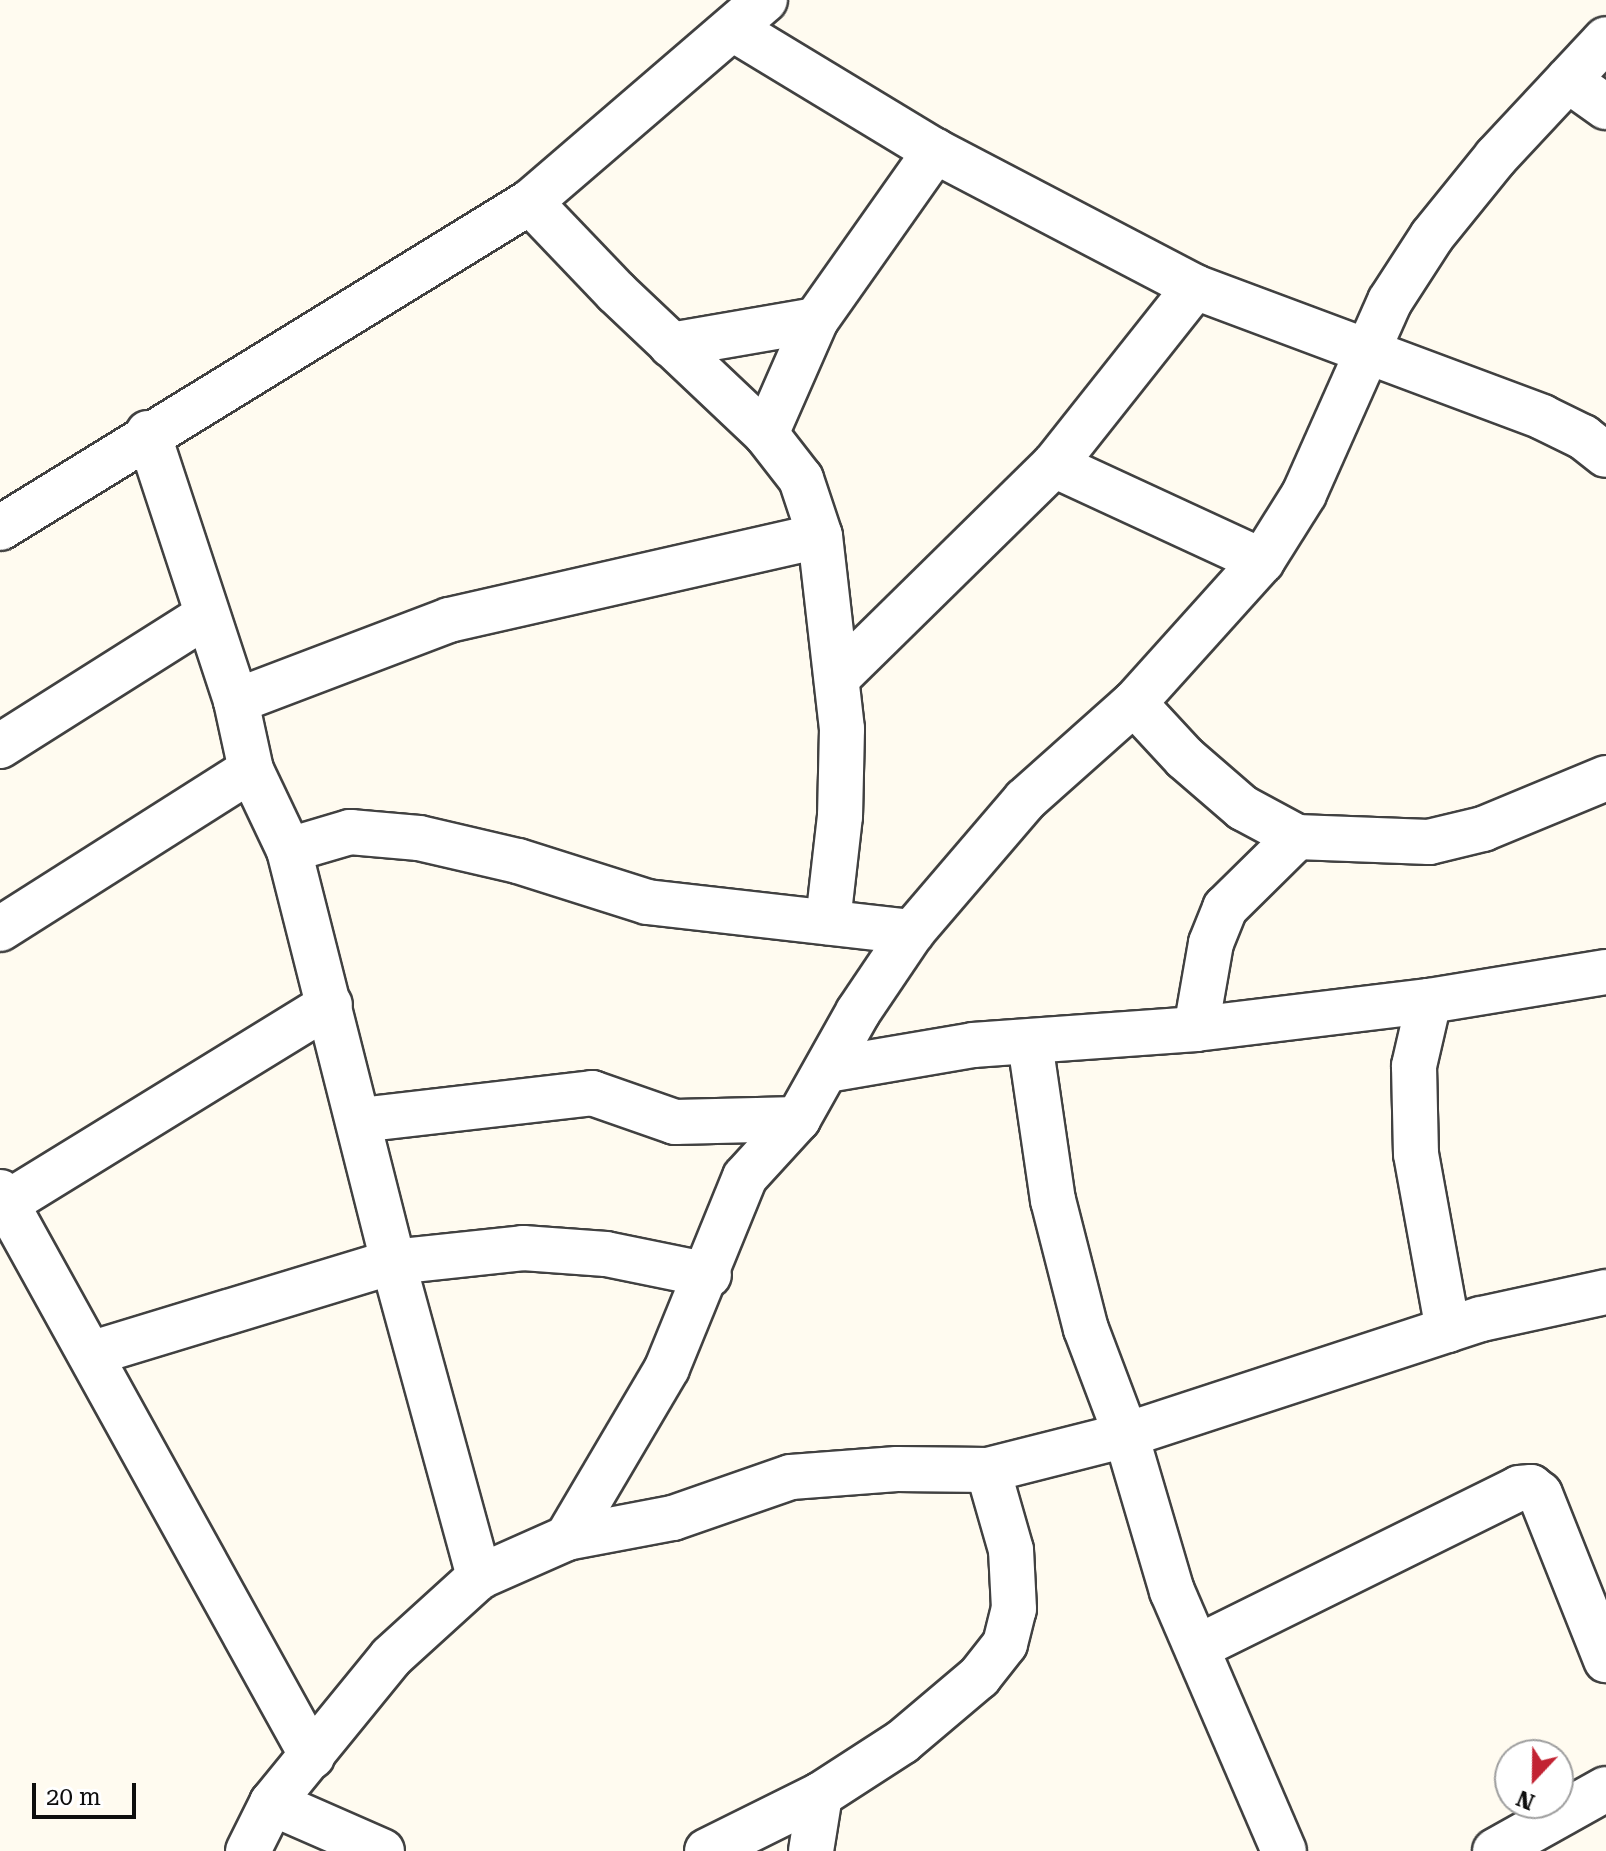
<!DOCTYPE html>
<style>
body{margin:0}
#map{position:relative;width:1606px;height:1851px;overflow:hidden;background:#fffbf0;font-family:"Roboto Serif",serif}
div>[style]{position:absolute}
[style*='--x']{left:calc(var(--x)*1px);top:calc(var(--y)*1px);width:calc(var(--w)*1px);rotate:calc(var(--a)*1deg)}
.roads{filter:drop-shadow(2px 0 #414141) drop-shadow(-2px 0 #414141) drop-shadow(0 2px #414141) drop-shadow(0 -2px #414141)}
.minor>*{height:44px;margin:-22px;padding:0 22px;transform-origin:22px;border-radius:22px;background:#fff}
span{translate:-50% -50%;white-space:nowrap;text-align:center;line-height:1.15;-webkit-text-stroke:8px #fff;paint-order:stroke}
.north{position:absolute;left:1494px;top:1739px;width:80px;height:80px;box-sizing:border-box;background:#fff;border:2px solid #9f9f9f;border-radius:50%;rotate:202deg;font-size:22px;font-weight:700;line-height:32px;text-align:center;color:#0e0e0e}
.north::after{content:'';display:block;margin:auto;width:28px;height:36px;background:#c22333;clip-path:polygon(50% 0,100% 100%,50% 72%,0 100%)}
.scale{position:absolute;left:32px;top:1783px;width:104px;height:36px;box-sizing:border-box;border:4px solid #0e0e0e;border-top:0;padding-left:10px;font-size:24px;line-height:28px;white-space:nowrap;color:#0e0e0e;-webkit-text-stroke:6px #fff;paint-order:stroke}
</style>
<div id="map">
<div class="roads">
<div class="minor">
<div style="--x:735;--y:30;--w:234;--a:31.2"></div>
<div style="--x:935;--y:151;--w:293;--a:27.6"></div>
<div style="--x:1195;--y:287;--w:371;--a:20.5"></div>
<div style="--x:1542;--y:417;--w:46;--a:26"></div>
<div style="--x:1583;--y:437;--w:29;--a:38"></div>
<div style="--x:1568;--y:80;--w:47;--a:35.4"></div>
<div style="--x:530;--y:202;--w:124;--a:46.3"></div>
<div style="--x:616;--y:292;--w:207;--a:43.4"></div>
<div style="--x:766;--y:434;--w:57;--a:52.1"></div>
<div style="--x:801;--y:479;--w:60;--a:71.6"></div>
<div style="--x:820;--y:536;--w:194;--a:83.5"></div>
<div style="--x:842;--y:729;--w:87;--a:91.3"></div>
<div style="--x:840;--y:816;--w:107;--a:96.5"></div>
<div style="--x:671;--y:345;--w:147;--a:-9.8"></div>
<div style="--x:148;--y:433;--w:282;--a:71.8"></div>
<div style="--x:236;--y:701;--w:71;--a:77.7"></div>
<div style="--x:251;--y:770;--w:89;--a:64.6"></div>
<div style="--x:289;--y:850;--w:425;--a:75.8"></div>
<div style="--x:393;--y:1262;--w:327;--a:74.7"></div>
<div style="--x:766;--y:434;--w:124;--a:-66.3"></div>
<div style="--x:816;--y:320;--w:207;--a:-54.8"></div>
<div style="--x:1054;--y:465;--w:229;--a:24.8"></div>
<div style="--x:0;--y:528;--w:622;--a:-31.6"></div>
<div style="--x:530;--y:202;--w:310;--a:-40.7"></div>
<div style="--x:837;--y:678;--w:304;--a:-44.5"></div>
<div style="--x:1054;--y:465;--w:227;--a:-51.6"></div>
<div style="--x:236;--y:701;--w:228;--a:-20.8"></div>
<div style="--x:449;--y:620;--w:380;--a:-12.8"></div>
<div style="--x:1134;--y:703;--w:75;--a:47.2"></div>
<div style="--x:1185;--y:758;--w:77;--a:40.8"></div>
<div style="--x:1243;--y:808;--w:61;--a:28.2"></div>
<div style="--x:1297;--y:837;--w:132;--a:2.2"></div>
<div style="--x:1429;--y:842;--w:56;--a:-13.5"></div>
<div style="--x:1483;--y:829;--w:133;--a:-22.5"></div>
<div style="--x:0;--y:746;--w:241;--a:-32.3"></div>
<div style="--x:289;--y:850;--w:64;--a:-16.4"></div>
<div style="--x:350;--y:832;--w:69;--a:5"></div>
<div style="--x:419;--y:838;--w:102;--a:13.1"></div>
<div style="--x:518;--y:861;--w:135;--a:17.6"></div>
<div style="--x:647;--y:902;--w:267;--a:6.5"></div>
<div style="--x:0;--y:929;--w:297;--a:-32.4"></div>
<div style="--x:1429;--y:1001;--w:67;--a:103"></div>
<div style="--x:1414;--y:1066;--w:88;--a:88.7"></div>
<div style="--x:1416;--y:1154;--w:179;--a:79.7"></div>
<div style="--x:1196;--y:1029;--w:87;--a:-80.1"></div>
<div style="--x:1211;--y:943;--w:38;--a:-68"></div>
<div style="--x:1225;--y:908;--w:101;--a:-44.6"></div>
<div style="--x:1030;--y:1043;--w:159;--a:81.7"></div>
<div style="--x:1053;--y:1200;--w:133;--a:75.7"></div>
<div style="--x:1086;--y:1329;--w:113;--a:69.3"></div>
<div style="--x:1126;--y:1435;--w:163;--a:73.6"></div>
<div style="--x:1172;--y:1591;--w:283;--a:66.7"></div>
<div style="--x:827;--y:1070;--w:148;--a:-9.7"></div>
<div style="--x:973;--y:1045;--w:224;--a:-4.1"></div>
<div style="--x:1196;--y:1029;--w:235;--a:-6.9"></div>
<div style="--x:1429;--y:1001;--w:179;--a:-9.3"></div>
<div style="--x:360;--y:1120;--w:234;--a:-6.6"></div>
<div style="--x:592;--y:1093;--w:88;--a:19.3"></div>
<div style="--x:675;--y:1122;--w:123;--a:-1.4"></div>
<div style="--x:0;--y:1192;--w:645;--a:61.05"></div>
<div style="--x:7;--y:1203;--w:379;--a:-31.6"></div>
<div style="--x:93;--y:1353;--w:313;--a:-16.9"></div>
<div style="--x:393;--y:1262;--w:131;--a:-6.1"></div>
<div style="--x:523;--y:1248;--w:83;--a:4.1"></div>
<div style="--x:606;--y:1254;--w:105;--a:11.5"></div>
<div style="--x:567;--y:1538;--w:197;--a:-59.5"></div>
<div style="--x:667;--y:1368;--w:206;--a:-67.8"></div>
<div style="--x:745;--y:1177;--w:79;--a:-47.6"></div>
<div style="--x:798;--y:1119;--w:123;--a:-60.7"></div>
<div style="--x:858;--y:1012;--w:97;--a:-56"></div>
<div style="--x:912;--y:932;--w:174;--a:-49.4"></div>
<div style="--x:1025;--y:800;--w:146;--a:-41.7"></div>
<div style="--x:1134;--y:703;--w:191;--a:-48"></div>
<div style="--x:1262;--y:561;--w:79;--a:-57.9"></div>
<div style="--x:1304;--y:494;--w:211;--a:-66"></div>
<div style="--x:1390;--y:301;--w:77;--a:-57.1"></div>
<div style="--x:1432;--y:236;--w:102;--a:-51"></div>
<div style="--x:1496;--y:157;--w:161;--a:-47"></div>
<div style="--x:1200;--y:1646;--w:356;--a:-26.3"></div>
<div style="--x:1519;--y:1488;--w:12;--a:-5"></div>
<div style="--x:1531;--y:1487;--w:11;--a:38"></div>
<div style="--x:1540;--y:1494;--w:179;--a:68.3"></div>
<div style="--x:272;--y:1803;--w:120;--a:23.6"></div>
<div style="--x:248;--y:1851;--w:54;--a:-63.4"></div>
<div style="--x:272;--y:1803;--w:188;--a:-50.8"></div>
<div style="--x:391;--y:1657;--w:119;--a:-42.3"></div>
<div style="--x:479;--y:1577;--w:96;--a:-23.9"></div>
<div style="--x:567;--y:1538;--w:108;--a:-10.7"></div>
<div style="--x:673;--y:1518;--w:125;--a:-19.2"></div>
<div style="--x:791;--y:1477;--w:106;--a:-4.3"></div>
<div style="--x:897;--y:1469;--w:91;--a:0.6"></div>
<div style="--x:988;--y:1470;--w:142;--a:-14.2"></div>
<div style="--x:1126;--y:1435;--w:373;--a:-18.1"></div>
<div style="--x:1481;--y:1319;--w:128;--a:-12.2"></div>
<div style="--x:707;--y:1851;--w:126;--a:-26.4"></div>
<div style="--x:820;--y:1795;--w:98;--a:-32.9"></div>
<div style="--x:902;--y:1742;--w:101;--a:-40.2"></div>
<div style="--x:979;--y:1677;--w:42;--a:-51.8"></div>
<div style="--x:1005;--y:1644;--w:36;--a:-76"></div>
<div style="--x:1014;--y:1609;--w:59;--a:-92.9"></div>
<div style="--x:1011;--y:1550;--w:83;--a:-106"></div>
<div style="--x:811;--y:1851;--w:57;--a:-80.9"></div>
<div style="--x:1495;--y:1851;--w:127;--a:-29.2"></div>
</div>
</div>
<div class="north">N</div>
<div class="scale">20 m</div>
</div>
